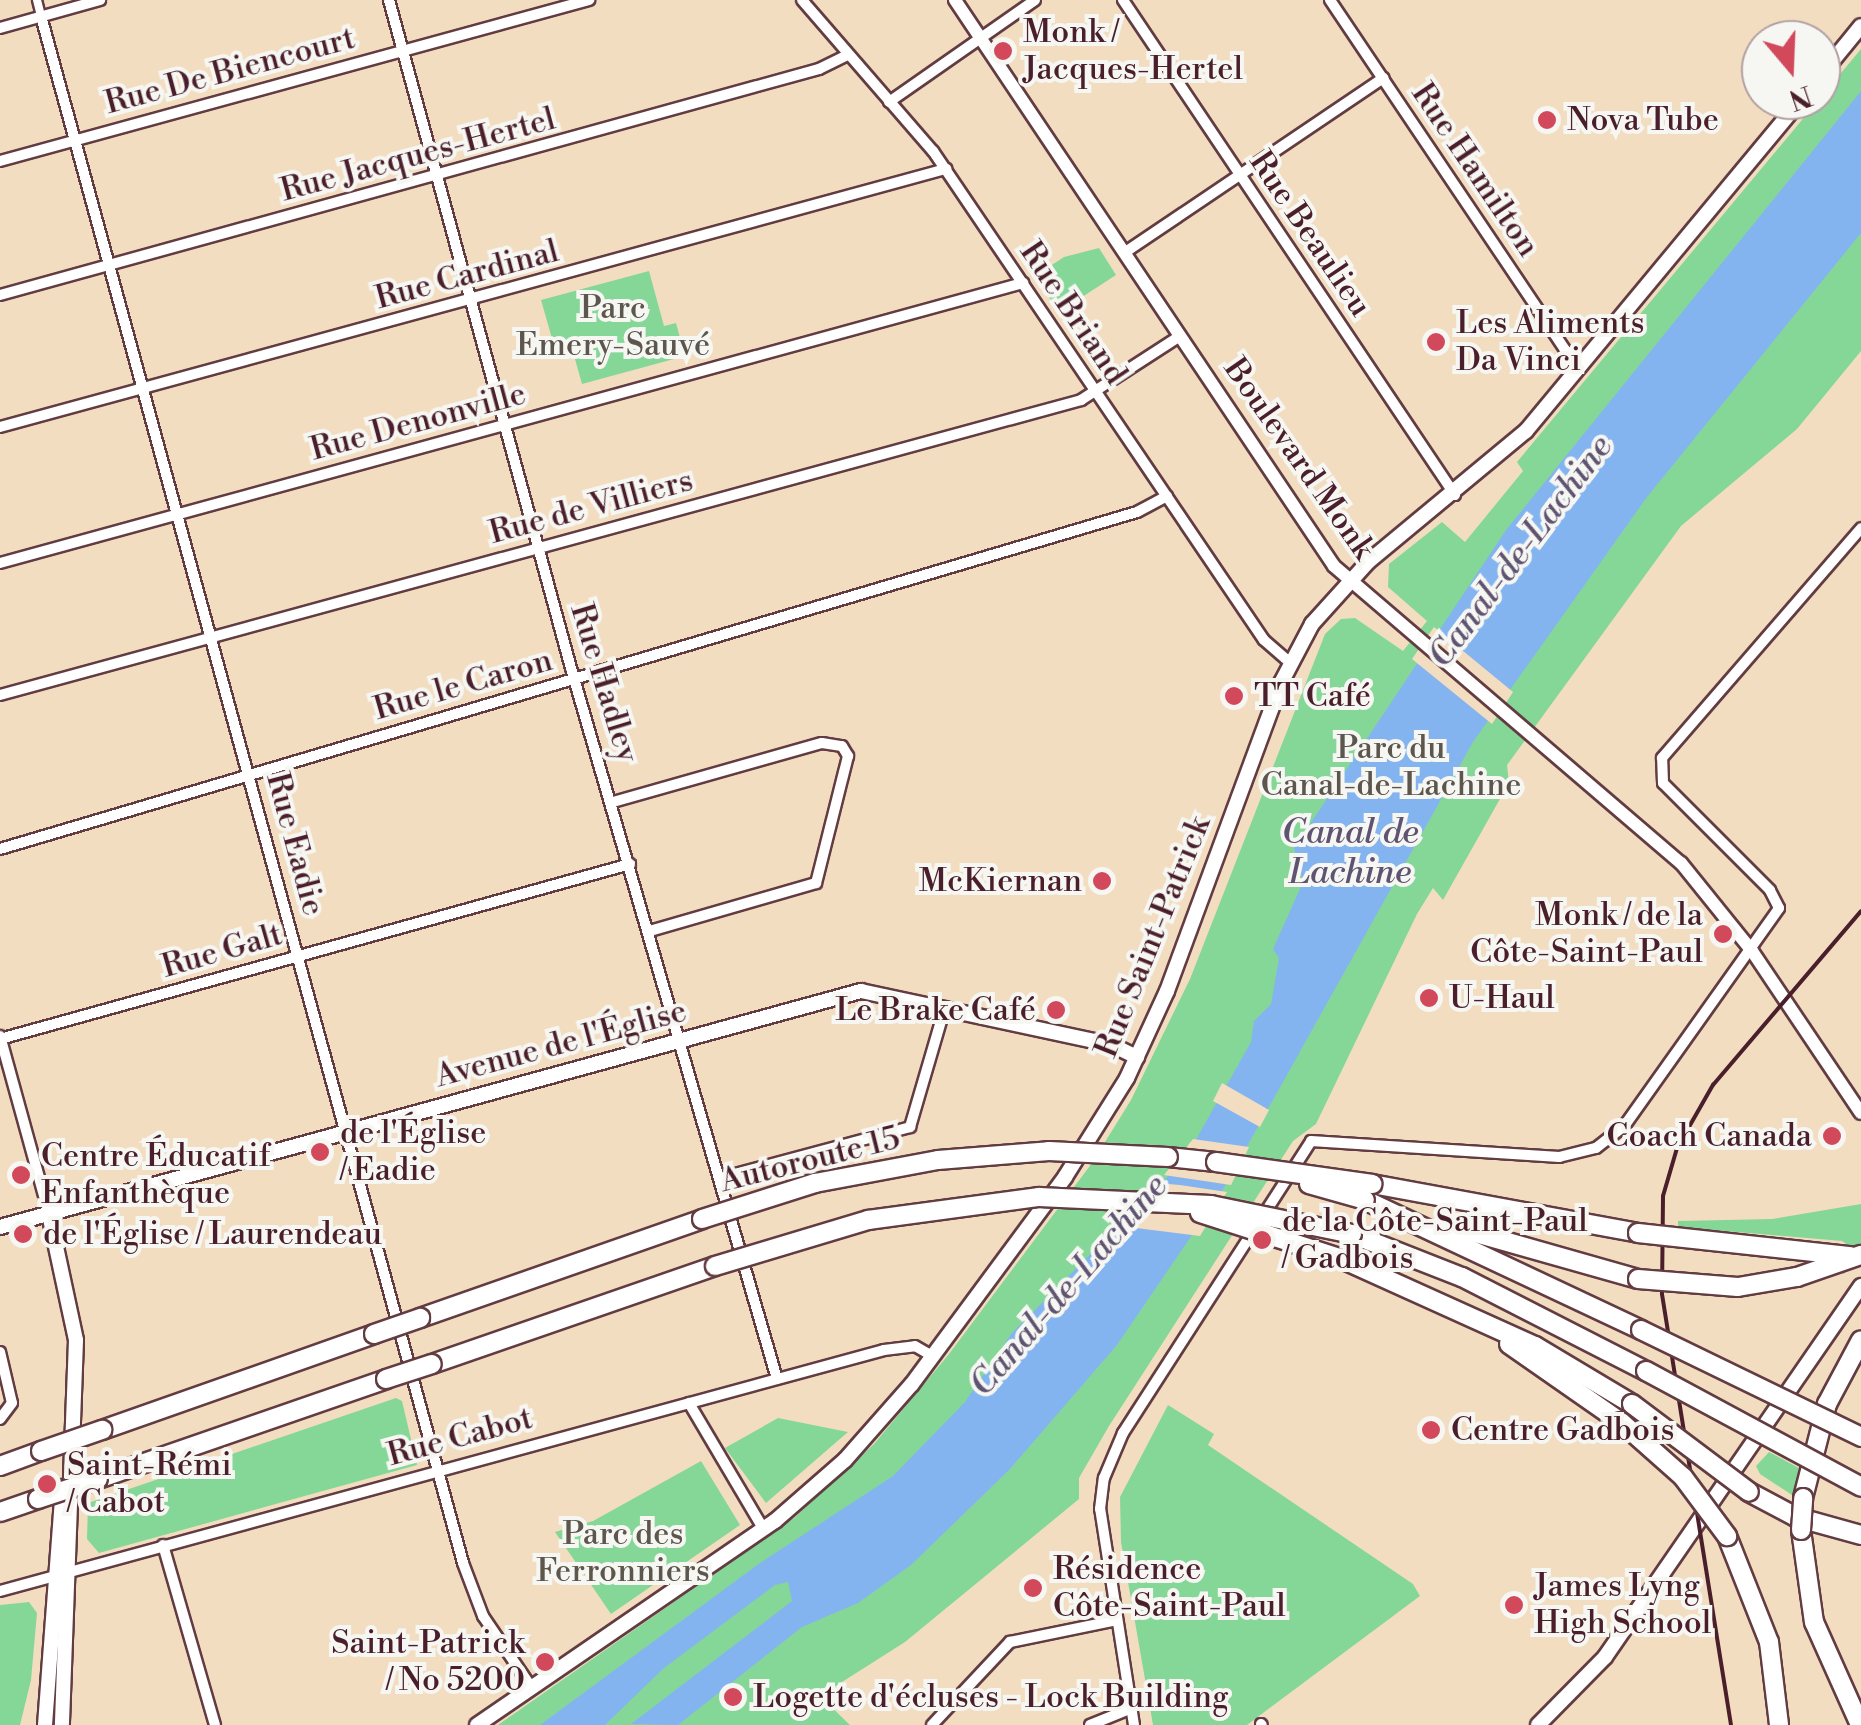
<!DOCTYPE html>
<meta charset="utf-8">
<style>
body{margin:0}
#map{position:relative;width:1861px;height:1725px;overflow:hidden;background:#f3ddc1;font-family:"Libre Bodoni",serif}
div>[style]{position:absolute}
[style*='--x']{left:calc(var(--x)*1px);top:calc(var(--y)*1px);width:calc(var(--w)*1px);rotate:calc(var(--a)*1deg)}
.green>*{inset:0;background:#85d798}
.water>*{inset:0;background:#84b4ef}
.pier>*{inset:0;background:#f3ddc1}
.roads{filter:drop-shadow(2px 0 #633c42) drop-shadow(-2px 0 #633c42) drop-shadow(0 2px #633c42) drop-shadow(0 -2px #633c42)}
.pedestrian>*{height:8px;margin:-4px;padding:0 4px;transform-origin:4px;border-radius:4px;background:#fff}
.minor>*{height:10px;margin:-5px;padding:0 5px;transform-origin:5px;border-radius:5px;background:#fff}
.tertiary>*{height:12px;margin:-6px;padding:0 6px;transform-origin:6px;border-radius:6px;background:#fff}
.secondary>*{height:14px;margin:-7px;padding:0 7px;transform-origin:7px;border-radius:7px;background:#fff}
.motorway>*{height:18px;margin:-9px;padding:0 9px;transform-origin:9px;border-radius:9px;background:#fff}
.rail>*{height:4px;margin:-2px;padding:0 2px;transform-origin:2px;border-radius:2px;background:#4a1f2b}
.bridges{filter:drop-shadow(2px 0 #633c42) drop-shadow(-2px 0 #633c42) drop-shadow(0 2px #633c42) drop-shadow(0 -2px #633c42)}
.motorway-bridge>*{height:18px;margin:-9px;padding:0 9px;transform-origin:9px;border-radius:9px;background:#fff}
.dots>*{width:28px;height:28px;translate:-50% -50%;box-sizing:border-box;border:5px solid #f6f6f2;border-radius:50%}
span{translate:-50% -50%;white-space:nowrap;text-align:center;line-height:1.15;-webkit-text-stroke:8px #f6f6f2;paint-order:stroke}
.poi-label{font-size:32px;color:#4a1f2b}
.left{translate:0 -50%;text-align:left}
.right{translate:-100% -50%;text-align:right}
.street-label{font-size:32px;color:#4a1f2b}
.park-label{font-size:32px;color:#5c564c}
.water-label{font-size:35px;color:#5e5370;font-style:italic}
.north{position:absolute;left:1741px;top:20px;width:100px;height:100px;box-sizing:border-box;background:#f6f6f2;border:2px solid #b1a0a2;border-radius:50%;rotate:161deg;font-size:28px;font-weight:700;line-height:40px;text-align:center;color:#4a1f2b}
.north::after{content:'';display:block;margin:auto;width:35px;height:45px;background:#d1495b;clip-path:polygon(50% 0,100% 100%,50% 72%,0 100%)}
</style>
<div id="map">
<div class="green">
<div style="clip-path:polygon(1861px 49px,1861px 351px,1797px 429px,1681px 526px,1507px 765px,1509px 783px,1443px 900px,1433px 888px,1417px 914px,1316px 1124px,1293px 1141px,1109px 1426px,1079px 1478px,1079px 1499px,905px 1642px,820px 1696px,850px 1725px,498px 1725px,794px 1518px,874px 1444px,949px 1354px,1092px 1163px,1131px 1100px,1190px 979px,1325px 634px,1341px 619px,1355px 618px,1403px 651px,1427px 621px,1388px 587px,1389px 564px,1442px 522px,1465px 542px,1523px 471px,1517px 462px)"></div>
<div style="clip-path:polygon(1099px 248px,1116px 275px,1059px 312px,1035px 276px,1064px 257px)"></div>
<div style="clip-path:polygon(649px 271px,664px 326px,676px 323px,685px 356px,582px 384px,571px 345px,555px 349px,541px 300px)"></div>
<div style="clip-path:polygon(1861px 1204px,1861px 1250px,1844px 1274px,1838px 1272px,1854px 1249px,1842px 1241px,1678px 1227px,1678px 1221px,1772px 1219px)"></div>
<div style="clip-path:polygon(396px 1398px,402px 1401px,417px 1465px,99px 1553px,87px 1539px,88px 1503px)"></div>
<div style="clip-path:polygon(1168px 1405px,1214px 1434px,1208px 1445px,1413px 1584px,1420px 1596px,1247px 1725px,1153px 1725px,1121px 1542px,1120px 1497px)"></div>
<div style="clip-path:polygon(778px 1418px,848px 1432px,766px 1503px,725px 1448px)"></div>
<div style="clip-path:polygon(1769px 1452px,1799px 1468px,1795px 1497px,1760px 1474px,1756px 1466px)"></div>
<div style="clip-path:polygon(701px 1461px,740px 1525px,611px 1614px,555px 1532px,593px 1521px)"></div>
<div style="clip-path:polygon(29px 1602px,37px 1613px,31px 1680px,20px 1725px,0 1725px,0 1605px)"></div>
</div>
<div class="water">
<div style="clip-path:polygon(1861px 91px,1861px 233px,1647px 497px,1473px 742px,1222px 1191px,1117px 1345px,1009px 1470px,911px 1565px,858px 1603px,802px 1627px,678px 1725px,631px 1724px,792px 1601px,788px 1582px,775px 1585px,664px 1668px,605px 1725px,540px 1725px,760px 1563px,893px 1476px,965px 1402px,1012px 1333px,1185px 1159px,1251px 1042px,1254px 1021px,1271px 1004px,1279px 958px,1273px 949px,1303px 882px,1294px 848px,1506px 530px)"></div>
</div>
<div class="pier">
<div style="clip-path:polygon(1434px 627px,1513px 692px,1492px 724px,1412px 659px)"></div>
<div style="clip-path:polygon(1222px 1083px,1269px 1110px,1260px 1127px,1213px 1101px)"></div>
<div style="clip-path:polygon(1193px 1139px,1249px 1147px,1231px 1185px,1164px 1175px)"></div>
<div style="clip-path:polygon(1156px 1183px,1180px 1185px,1227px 1192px,1200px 1236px,1112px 1225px)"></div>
</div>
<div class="roads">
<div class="pedestrian">
<div style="--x:37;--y:0;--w:16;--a:76"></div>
</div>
<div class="minor">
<div style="--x:389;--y:0;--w:692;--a:74.76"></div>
<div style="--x:571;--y:668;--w:740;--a:73.84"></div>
<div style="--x:802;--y:0;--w:200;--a:49.1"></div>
<div style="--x:933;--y:151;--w:590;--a:55.91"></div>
<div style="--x:1264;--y:640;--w:35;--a:41"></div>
<div style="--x:1123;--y:0;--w:596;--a:56.15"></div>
<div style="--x:1330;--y:0;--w:422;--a:56.1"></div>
<div style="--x:1565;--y:350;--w:23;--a:38"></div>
<div style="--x:41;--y:16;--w:1604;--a:74.74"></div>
<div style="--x:463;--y:1563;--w:57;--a:69.3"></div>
<div style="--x:483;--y:1616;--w:87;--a:55.8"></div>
<div style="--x:0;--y:28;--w:104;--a:-15.6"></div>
<div style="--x:889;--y:102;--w:178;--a:-34.9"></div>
<div style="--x:0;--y:161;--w:611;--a:-15.29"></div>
<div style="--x:1124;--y:253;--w:313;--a:-34"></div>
<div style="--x:0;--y:295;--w:850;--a:-15.43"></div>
<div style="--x:819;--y:69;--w:30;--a:-26"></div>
<div style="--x:0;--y:427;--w:981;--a:-15.26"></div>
<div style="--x:0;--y:563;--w:1061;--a:-15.31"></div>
<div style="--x:0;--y:695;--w:1121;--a:-15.26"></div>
<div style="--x:1081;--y:400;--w:118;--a:-32.9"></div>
<div style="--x:613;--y:802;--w:217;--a:-15.8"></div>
<div style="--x:822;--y:743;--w:20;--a:9"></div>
<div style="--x:842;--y:746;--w:12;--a:59"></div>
<div style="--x:848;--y:756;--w:131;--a:104.1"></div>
<div style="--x:816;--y:883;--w:173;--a:163.9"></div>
<div style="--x:0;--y:849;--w:1186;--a:-16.51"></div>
<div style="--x:1137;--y:512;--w:34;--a:-28"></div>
<div style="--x:0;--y:1036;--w:185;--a:74.6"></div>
<div style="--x:0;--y:1039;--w:654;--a:-15.52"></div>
<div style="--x:720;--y:1178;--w:197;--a:-15"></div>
<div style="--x:910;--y:1127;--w:125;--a:-73.7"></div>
<div style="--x:0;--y:1352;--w:52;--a:76.8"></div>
<div style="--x:12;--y:1403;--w:20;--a:127"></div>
<div style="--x:689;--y:1403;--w:147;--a:59.4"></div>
<div style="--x:163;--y:1545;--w:187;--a:73.9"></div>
<div style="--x:0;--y:1591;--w:916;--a:-15.25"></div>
<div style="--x:884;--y:1350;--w:31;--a:-7"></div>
<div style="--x:915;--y:1346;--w:20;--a:30"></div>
<div style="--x:1261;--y:1724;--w:1;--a:45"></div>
<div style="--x:932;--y:1725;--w:114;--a:-46.8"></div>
<div style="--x:1010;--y:1642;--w:109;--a:-11.6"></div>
<div style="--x:1090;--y:1725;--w:45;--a:-22"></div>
<div style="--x:1134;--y:1725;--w:219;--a:-98.9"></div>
<div style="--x:1100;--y:1509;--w:31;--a:-83"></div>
<div style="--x:1104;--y:1478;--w:49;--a:-67.1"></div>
<div style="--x:1123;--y:1433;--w:347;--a:-57.2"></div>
<div style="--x:1311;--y:1141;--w:249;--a:3.7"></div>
<div style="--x:1559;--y:1157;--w:38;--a:-14"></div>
<div style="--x:1596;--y:1148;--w:37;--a:-38"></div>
<div style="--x:1625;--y:1125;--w:266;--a:-54.6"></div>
<div style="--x:1779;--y:908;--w:20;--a:-117"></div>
<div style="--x:1770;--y:890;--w:151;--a:-135"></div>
<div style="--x:1663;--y:783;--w:25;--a:-92"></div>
<div style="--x:1662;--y:758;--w:304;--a:-49.1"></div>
</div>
<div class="tertiary">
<div style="--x:955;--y:0;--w:681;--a:56.19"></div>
<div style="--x:1334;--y:566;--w:457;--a:40.6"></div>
<div style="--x:1681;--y:863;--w:113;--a:51.1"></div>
<div style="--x:1752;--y:951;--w:195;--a:56.1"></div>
</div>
<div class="secondary">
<div style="--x:1821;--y:75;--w:63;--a:-50.8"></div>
<div style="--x:49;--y:1214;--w:129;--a:77.9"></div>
<div style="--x:76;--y:1340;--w:385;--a:92.1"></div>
<div style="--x:0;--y:1227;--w:893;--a:-15.33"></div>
<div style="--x:861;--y:991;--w:257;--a:12.1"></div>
<div style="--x:1112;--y:1045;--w:28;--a:26"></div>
<div style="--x:45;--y:1725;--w:239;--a:-85.7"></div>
<div style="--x:477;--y:1725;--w:361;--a:-34.4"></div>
<div style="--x:775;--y:1521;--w:93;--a:-41.1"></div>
<div style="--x:845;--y:1460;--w:101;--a:-48.6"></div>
<div style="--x:912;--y:1384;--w:257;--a:-53.5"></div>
<div style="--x:1065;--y:1177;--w:117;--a:-57.9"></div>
<div style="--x:1127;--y:1078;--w:96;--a:-65.3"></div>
<div style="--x:1167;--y:991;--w:328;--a:-69.7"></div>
<div style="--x:1281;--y:683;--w:67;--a:-62.3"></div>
<div style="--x:1312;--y:624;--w:84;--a:-47.9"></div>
<div style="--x:1368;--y:562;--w:205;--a:-39.7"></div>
<div style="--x:1526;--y:431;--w:430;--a:-50.3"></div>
<div style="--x:1538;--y:1725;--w:95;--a:-45.4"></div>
<div style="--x:1605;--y:1657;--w:451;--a:-55.4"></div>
</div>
<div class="motorway">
<div style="--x:1168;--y:1157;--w:48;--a:5.9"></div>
<div style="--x:1372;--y:1184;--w:270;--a:10.4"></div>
<div style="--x:1365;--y:1200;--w:305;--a:25.2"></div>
<div style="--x:1451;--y:1226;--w:194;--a:15.8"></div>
<div style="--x:1352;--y:1234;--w:118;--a:21.4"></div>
<div style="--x:1462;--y:1277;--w:207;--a:27.1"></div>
<div style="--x:1342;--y:1259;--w:212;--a:24.3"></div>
<div style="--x:1535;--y:1346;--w:113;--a:30.9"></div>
<div style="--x:420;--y:1318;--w:299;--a:-19.3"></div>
<div style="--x:1509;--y:1344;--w:136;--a:34.9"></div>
<div style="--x:432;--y:1364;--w:299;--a:-19.1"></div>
<div style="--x:102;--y:1430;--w:288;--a:-19.4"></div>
<div style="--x:0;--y:1466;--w:44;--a:-20.1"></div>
<div style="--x:98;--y:1479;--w:305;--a:-19.1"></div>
<div style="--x:1749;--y:1492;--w:53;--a:28"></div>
<div style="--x:1796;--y:1517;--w:67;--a:15.5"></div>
<div style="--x:1803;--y:1498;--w:97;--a:-75.7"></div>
<div style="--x:1827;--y:1404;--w:72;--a:-62"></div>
<div style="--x:0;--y:1512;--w:40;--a:-18.9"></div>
<div style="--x:1801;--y:1530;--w:93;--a:82"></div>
<div style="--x:1814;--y:1622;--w:113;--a:65.9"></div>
<div style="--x:1727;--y:1536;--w:114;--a:68.4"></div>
<div style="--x:1769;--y:1642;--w:84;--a:83.1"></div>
</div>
</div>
<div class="rail">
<div style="--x:1731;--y:1725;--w:437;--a:-99.1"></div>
<div style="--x:1662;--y:1293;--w:97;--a:-89.4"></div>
<div style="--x:1663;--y:1196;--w:50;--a:-73.7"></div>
<div style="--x:1677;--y:1148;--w:73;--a:-60.3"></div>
<div style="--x:1713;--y:1085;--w:228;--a:-49.6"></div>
</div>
<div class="bridges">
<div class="motorway-bridge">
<div style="--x:1216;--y:1162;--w:158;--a:8"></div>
<div style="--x:1309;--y:1184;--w:58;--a:15.9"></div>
<div style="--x:1200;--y:1213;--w:149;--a:17.9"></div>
<div style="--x:702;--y:1219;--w:119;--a:-17.7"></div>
<div style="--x:815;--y:1183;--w:125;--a:-10.6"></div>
<div style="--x:938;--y:1160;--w:111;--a:-4.6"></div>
<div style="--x:1049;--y:1151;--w:119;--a:2.9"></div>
<div style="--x:1638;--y:1233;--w:214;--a:6.2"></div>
<div style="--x:715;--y:1266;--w:160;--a:-16.7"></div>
<div style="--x:868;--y:1220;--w:173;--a:-7.7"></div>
<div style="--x:1039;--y:1197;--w:172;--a:2.7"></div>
<div style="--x:1211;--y:1205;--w:144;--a:11.6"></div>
<div style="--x:1638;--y:1279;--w:100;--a:4.6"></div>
<div style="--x:1738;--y:1287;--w:60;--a:-9.6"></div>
<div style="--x:1797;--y:1277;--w:68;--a:-19"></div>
<div style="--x:1641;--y:1330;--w:245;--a:25.9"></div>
<div style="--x:374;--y:1334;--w:49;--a:-19.2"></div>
<div style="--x:1646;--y:1371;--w:244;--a:28.3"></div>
<div style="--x:386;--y:1379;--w:48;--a:-18.1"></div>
<div style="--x:1632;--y:1404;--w:146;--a:36.9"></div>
<div style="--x:1621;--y:1422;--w:83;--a:41.6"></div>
<div style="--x:1683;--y:1477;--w:74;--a:53.3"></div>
<div style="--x:41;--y:1451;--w:65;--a:-19"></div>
<div style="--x:38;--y:1499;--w:63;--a:-18.4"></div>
<div style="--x:1801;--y:1530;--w:32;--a:-86"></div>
</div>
</div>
<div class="dots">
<div style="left:1003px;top:51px;background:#d1495b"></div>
<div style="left:1547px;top:120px;background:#d1495b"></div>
<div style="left:1436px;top:342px;background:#d1495b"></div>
<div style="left:1234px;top:696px;background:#d1495b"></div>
<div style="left:1102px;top:881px;background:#d1495b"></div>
<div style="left:1723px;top:934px;background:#d1495b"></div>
<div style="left:1429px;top:998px;background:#d1495b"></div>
<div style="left:1056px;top:1010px;background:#d1495b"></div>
<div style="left:1832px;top:1136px;background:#d1495b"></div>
<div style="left:320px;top:1152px;background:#d1495b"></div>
<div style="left:21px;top:1175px;background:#d1495b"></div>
<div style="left:23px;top:1234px;background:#d1495b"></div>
<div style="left:1262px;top:1240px;background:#d1495b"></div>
<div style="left:1431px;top:1430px;background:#d1495b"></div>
<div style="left:47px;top:1484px;background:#d1495b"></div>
<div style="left:1033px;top:1588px;background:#d1495b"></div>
<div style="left:1514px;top:1605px;background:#d1495b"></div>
<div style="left:545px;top:1662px;background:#d1495b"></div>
<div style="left:733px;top:1697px;background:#d1495b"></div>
</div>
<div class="poi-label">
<span class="left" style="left:1023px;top:51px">Monk /<br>Jacques-Hertel</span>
<span class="left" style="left:1567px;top:120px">Nova Tube</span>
<span class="left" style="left:1456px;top:342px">Les Aliments<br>Da Vinci</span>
<span class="left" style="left:1254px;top:696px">TT Café</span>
<span class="right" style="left:1082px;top:881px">McKiernan</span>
<span class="right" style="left:1703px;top:934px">Monk / de la<br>Côte-Saint-Paul</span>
<span class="left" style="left:1449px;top:998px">U-Haul</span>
<span class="right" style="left:1036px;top:1010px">Le Brake Café</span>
<span class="left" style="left:340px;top:1152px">de l'Église<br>/ Eadie</span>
<span class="right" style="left:1812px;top:1136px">Coach Canada</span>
<span class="left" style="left:41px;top:1175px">Centre Éducatif<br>Enfanthèque</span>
<span class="left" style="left:1282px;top:1240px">de la Côte-Saint-Paul<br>/ Gadbois</span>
<span class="left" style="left:43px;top:1234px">de l'Église / Laurendeau</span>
<span class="left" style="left:1451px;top:1430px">Centre Gadbois</span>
<span class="left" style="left:67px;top:1484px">Saint-Rémi<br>/ Cabot</span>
<span class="left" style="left:1053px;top:1588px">Résidence<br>Côte-Saint-Paul</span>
<span class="left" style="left:1534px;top:1605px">James Lyng<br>High School</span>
<span class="right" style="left:525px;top:1662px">Saint-Patrick<br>/ No 5200</span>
<span class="left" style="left:753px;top:1697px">Logette d'écluses - Lock Building</span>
</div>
<div class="street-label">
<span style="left:230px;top:71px;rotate:-15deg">Rue De Biencourt</span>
<span style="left:418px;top:155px;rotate:-15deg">Rue Jacques-Hertel</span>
<span style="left:1475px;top:170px;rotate:56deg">Rue Hamilton</span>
<span style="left:1310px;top:234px;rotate:56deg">Rue Beaulieu</span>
<span style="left:467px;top:275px;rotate:-15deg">Rue Cardinal</span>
<span style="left:1073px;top:313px;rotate:56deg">Rue Briand</span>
<span style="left:418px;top:422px;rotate:-15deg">Rue Denonville</span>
<span style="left:1299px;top:459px;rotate:55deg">Boulevard Monk</span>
<span style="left:591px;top:507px;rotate:-15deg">Rue de Villiers</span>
<span style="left:604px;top:683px;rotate:73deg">Rue Hadley</span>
<span style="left:463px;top:685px;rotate:-16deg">Rue le Caron</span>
<span style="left:295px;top:844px;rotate:75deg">Rue Eadie</span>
<span style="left:1153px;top:937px;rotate:-68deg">Rue Saint-Patrick</span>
<span style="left:222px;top:951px;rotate:-16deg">Rue Galt</span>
<span style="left:561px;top:1044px;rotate:-15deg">Avenue de l'Église</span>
<span style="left:810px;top:1160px;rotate:-14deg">Autoroute 15</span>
<span style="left:460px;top:1437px;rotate:-15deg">Rue Cabot</span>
</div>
<div class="park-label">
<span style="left:613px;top:327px">Parc<br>Emery-Sauvé</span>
<span style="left:1391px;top:767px">Parc du<br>Canal-de-Lachine</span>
<span style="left:623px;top:1553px">Parc des<br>Ferronniers</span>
</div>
<div class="water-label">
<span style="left:1521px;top:552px;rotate:-53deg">Canal-de-Lachine</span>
<span style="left:1350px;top:853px">Canal de<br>Lachine</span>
<span style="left:1069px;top:1286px;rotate:-49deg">Canal-de-Lachine</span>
</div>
<div class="north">N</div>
</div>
